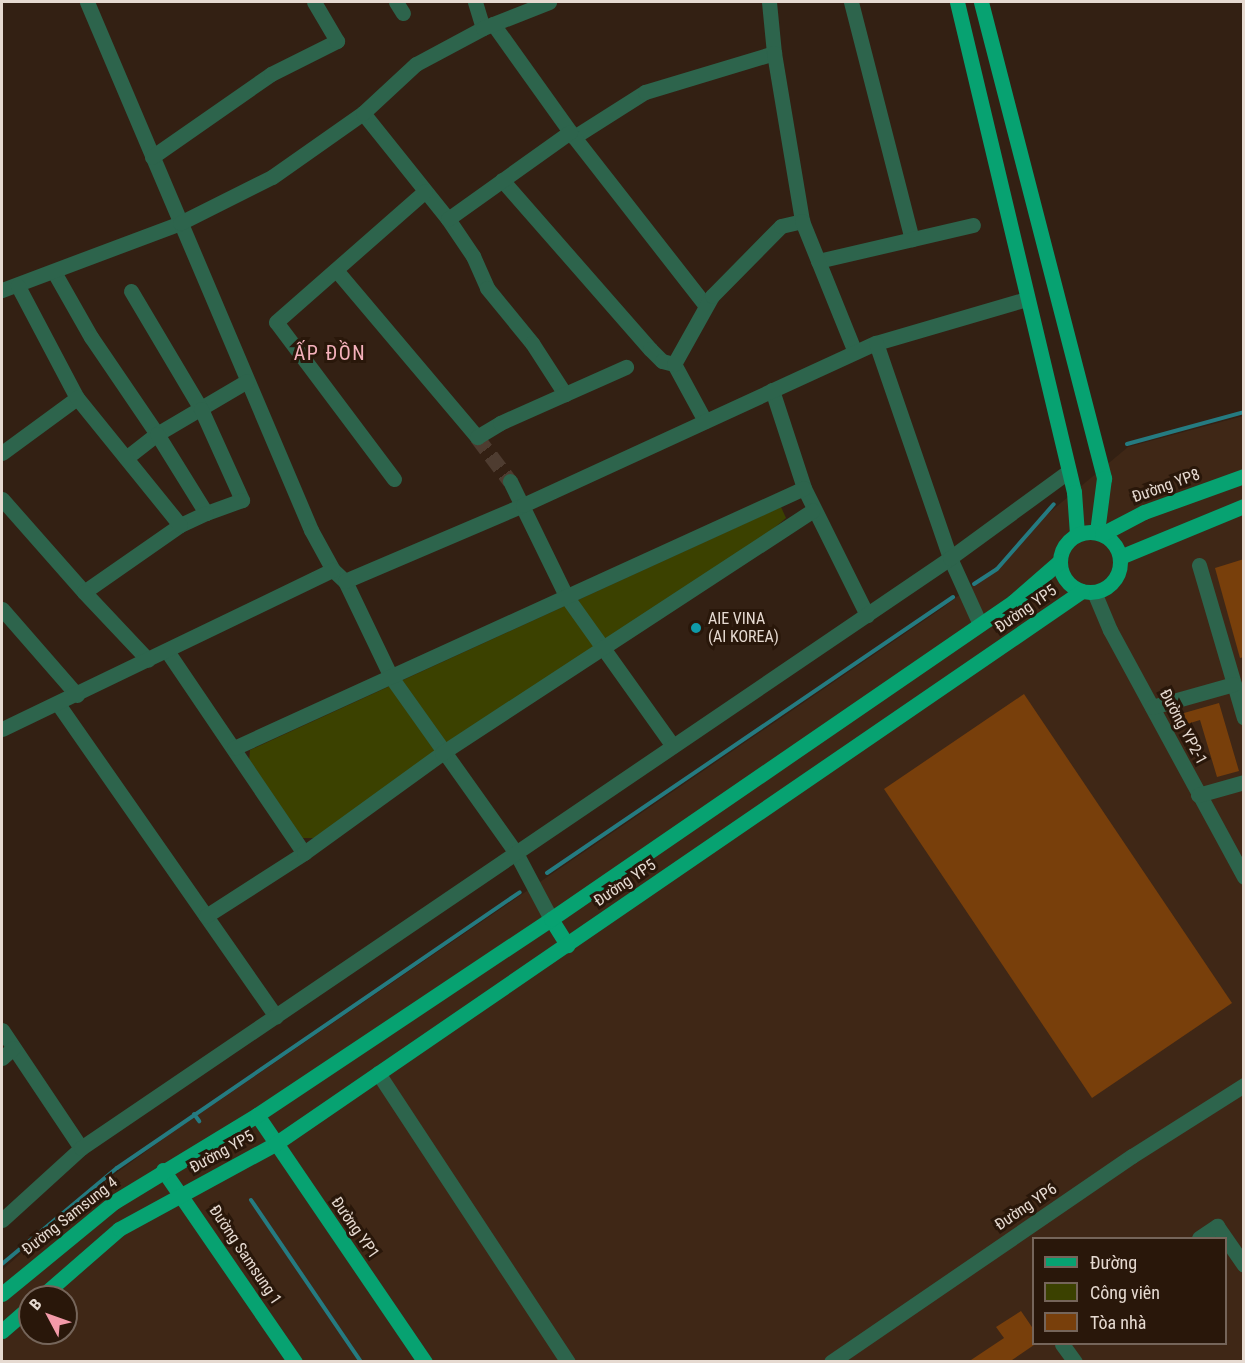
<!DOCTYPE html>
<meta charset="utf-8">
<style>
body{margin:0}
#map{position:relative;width:1245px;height:1363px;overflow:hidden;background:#332013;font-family:"Roboto Condensed",sans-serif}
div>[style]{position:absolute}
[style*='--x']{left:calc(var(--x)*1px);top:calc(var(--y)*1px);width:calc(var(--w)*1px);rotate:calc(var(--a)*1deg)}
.built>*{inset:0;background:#3f2716}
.green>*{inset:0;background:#3b4100}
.stream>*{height:4px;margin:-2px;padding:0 2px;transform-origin:2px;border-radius:2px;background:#257b81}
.building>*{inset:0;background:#783f0b}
.minor-tunnel>*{height:15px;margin-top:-7.5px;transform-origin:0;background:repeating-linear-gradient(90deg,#4e3c30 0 15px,transparent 0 23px)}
.minor>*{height:15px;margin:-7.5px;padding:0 7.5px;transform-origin:7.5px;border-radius:7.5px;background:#2d644c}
.major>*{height:15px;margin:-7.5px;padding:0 7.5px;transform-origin:7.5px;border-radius:7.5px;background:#07a271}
.major>.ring{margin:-7.5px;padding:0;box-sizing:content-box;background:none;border:15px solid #07a271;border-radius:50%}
.dots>*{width:16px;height:16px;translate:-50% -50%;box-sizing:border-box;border:3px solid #29170a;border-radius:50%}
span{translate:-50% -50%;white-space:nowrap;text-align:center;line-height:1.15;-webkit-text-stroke:6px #29170a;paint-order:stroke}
.street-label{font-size:16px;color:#e6dad1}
.poi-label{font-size:16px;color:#e6dad1}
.left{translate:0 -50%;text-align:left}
.quarter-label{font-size:20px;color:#f5b1bc;letter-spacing:1.5px}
.frame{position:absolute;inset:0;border:3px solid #e6dad1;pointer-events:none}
.legend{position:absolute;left:1032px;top:1237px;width:195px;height:108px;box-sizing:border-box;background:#29170a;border:2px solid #75655a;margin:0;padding:8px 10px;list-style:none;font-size:18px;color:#e6dad1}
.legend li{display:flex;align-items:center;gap:12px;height:30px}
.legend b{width:30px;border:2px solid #75655a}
.north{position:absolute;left:18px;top:1285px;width:60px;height:60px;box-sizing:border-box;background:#29170a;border:2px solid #75655a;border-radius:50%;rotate:311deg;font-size:16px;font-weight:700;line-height:24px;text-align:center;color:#e6dad1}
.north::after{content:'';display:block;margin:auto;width:21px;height:27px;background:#f39aa9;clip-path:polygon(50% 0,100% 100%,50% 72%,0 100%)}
</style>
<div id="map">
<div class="built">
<div style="clip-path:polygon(evenodd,1243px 416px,1243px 1361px,2px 1361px,2px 1270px,97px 1187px,170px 1134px,941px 609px,995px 568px,1044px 517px,1128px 447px,1243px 416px,1034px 1238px,1226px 1238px,1226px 1344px,1034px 1344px,1034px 1238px,1243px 416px,30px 1297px,66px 1297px,66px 1333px,30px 1333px,30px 1297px)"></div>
</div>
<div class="green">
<div style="clip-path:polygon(781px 507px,786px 518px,767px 534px,314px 838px,302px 838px,249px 762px,250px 750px)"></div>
</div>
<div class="stream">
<div style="--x:1127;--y:444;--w:121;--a:-15.3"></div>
<div style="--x:974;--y:584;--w:27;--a:-33"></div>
<div style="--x:997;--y:569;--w:86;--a:-48.8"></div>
<div style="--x:547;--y:873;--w:491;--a:-34.2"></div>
<div style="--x:194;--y:1114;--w:9;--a:54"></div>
<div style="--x:251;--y:1200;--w:196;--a:55.8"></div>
<div style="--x:2;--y:1264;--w:150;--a:-39.9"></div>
<div style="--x:117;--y:1168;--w:488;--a:-34.4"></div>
</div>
<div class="building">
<div style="clip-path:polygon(1244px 559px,1244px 657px,1240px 658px,1215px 568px)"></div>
<div style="clip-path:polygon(1024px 694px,1232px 1003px,1092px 1098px,884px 789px)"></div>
<div style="clip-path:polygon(1219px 703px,1239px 771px,1217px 777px,1200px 720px,1187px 724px,1184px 713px)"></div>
<div style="clip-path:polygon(1021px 1311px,1034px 1330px,1034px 1345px,1009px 1362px,968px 1362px,1004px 1338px,996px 1327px)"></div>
</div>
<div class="minor-tunnel">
<div style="--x:477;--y:437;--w:55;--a:53.1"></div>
</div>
<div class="minor">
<div style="--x:87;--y:2;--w:574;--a:67.01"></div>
<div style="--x:311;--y:530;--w:46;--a:61.2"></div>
<div style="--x:333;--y:570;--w:16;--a:43"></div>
<div style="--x:345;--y:581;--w:106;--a:64.4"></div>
<div style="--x:391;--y:677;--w:216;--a:54.6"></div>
<div style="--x:516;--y:853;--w:75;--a:62.1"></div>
<div style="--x:396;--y:2;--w:13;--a:58"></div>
<div style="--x:475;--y:2;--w:27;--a:73"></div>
<div style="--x:851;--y:2;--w:245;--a:75.6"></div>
<div style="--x:493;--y:24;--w:139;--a:54.4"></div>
<div style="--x:574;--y:137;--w:84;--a:-32.4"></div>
<div style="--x:645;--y:92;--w:135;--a:-16.8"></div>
<div style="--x:774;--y:53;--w:51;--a:-95.6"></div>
<div style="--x:774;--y:53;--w:170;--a:80.5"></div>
<div style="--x:363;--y:113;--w:136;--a:51.3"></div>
<div style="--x:448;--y:219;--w:45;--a:56"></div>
<div style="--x:473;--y:256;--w:35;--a:66"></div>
<div style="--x:487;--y:288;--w:71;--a:50.7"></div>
<div style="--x:532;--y:343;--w:61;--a:57.1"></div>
<div style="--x:574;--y:137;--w:214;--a:52"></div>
<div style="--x:152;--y:157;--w:145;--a:-34.9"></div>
<div style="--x:271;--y:74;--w:74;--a:-26.6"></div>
<div style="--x:337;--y:41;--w:45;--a:-120.5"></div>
<div style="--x:502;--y:180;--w:225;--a:48.8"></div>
<div style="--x:650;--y:349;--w:17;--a:45"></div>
<div style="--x:662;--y:361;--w:12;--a:14"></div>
<div style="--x:448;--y:219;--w:150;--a:-35.5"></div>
<div style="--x:818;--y:261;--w:159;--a:-13.1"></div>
<div style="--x:336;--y:270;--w:219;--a:49.8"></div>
<div style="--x:477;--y:437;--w:27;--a:-31"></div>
<div style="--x:500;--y:423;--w:138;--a:-24"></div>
<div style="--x:54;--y:272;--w:75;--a:60.4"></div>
<div style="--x:91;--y:337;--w:117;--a:55.8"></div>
<div style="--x:157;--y:434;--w:104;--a:-30.5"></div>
<div style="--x:2;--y:290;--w:190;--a:-20.6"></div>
<div style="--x:180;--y:223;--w:103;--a:-26.6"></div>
<div style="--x:272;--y:177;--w:111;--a:-35.1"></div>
<div style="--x:363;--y:113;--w:72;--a:-42.8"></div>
<div style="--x:416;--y:64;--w:76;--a:-28.2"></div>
<div style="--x:483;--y:28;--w:71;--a:-21.5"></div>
<div style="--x:131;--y:291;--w:137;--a:59.3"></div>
<div style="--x:201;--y:409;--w:100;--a:65.7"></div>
<div style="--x:242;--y:500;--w:38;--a:160"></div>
<div style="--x:876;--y:343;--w:156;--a:-16.3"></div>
<div style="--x:772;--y:390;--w:103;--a:71.9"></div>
<div style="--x:804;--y:488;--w:142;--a:63.6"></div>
<div style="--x:705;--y:421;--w:65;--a:-118.5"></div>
<div style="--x:674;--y:364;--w:78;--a:-60.8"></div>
<div style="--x:712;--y:296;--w:98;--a:-45.4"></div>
<div style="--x:781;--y:226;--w:22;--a:-13"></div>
<div style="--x:802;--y:221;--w:141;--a:68"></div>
<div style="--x:2;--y:453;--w:93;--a:-36.3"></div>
<div style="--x:77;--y:398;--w:127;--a:-117.8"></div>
<div style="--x:126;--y:458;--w:39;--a:-38"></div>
<div style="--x:157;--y:434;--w:93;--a:58.2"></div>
<div style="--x:206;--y:513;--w:29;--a:155"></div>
<div style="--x:394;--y:479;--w:196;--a:-126.9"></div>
<div style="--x:276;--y:322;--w:198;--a:-41.3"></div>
<div style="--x:510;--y:481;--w:128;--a:64"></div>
<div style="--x:566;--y:596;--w:184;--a:54.5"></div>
<div style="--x:2;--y:499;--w:124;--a:48.6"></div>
<div style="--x:84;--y:592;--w:117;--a:-34.9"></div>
<div style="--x:180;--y:525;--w:164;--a:-129"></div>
<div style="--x:1199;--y:565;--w:159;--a:73.6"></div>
<div style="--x:345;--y:581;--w:194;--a:-23.1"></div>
<div style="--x:523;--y:505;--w:388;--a:-24.7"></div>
<div style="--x:876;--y:343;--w:227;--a:71"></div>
<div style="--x:950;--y:558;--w:72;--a:65.6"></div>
<div style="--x:84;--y:592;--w:93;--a:46.7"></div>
<div style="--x:1094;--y:592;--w:41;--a:67.2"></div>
<div style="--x:1110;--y:630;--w:281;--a:61.5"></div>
<div style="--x:2;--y:609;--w:114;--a:48.9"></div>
<div style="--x:167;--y:651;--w:244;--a:55.9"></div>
<div style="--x:58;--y:704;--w:381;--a:55.1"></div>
<div style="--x:1152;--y:707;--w:85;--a:-15.7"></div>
<div style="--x:2;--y:729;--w:367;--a:-25.7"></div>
<div style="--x:234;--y:748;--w:626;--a:-24.52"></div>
<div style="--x:1198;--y:795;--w:48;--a:-15.8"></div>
<div style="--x:206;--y:916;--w:117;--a:-32.7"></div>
<div style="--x:304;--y:853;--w:170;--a:-35.9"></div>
<div style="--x:442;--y:753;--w:443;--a:-33.2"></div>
<div style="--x:2;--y:1030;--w:142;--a:56.2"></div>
<div style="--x:2;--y:1058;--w:15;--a:-42"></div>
<div style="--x:378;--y:1073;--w:346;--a:56.7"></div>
<div style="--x:2;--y:1220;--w:107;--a:-42.3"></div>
<div style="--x:81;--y:1148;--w:1050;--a:-34.17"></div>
<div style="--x:950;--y:558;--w:147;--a:-36.2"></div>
<div style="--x:1199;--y:1238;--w:22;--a:-34"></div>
<div style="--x:1217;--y:1226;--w:47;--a:55.3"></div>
<div style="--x:1062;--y:1344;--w:22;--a:54"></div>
<div style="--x:831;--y:1362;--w:365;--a:-34.4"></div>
<div style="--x:1132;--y:1156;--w:133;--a:-32.4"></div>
</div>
<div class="major">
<div style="--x:957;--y:2;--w:504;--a:76.57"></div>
<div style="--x:1074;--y:492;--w:42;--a:85.9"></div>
<div style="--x:981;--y:2;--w:492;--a:75.5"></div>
<div style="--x:1104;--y:478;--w:54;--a:97.4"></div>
<div class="ring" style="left:1060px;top:532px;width:45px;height:45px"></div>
<div style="--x:1102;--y:534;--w:47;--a:-27.6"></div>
<div style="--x:1144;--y:512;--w:106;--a:-19.8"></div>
<div style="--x:1120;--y:557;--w:134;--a:-22.4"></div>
<div style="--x:551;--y:919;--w:31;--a:58"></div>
<div style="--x:257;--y:1115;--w:299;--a:55.8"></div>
<div style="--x:163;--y:1170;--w:233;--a:55.5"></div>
<div style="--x:2;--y:1294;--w:145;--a:-39.4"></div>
<div style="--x:114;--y:1202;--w:167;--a:-31.3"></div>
<div style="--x:257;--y:1115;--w:353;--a:-33.7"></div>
<div style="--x:551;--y:919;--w:560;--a:-34.46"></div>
<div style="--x:1013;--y:602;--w:62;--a:-41.1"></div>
<div style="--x:41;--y:1297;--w:103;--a:-41.1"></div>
<div style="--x:119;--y:1229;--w:178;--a:-28.6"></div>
<div style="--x:275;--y:1144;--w:978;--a:-34.42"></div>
<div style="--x:2;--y:1331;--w:37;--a:-41"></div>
</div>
<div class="dots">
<div style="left:696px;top:628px;background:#0f9aa8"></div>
</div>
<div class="street-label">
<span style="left:1166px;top:486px;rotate:-20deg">Đường YP8</span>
<span style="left:1026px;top:609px;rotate:-35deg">Đường YP5</span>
<span style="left:1183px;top:727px;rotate:62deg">Đường YP2-1</span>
<span style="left:625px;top:883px;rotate:-34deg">Đường YP5</span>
<span style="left:222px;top:1152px;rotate:-29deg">Đường YP5</span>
<span style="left:1026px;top:1207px;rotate:-34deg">Đường YP6</span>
<span style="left:70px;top:1216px;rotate:-38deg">Đường Samsung 4</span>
<span style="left:355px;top:1228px;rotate:55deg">Đường YP1</span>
<span style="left:245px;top:1255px;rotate:56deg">Đường Samsung 1</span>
</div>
<div class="poi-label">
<span class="left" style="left:708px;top:628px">AIE VINA<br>(AI KOREA)</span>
</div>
<div class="quarter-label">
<span style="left:330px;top:353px">ẤP ĐỒN</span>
</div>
<div class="frame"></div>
<ul class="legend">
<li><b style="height:8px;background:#07a271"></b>Đường</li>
<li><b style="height:16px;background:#3b4100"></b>Công viên</li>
<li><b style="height:16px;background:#783f0b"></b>Tòa nhà</li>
</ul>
<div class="north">B</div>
</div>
